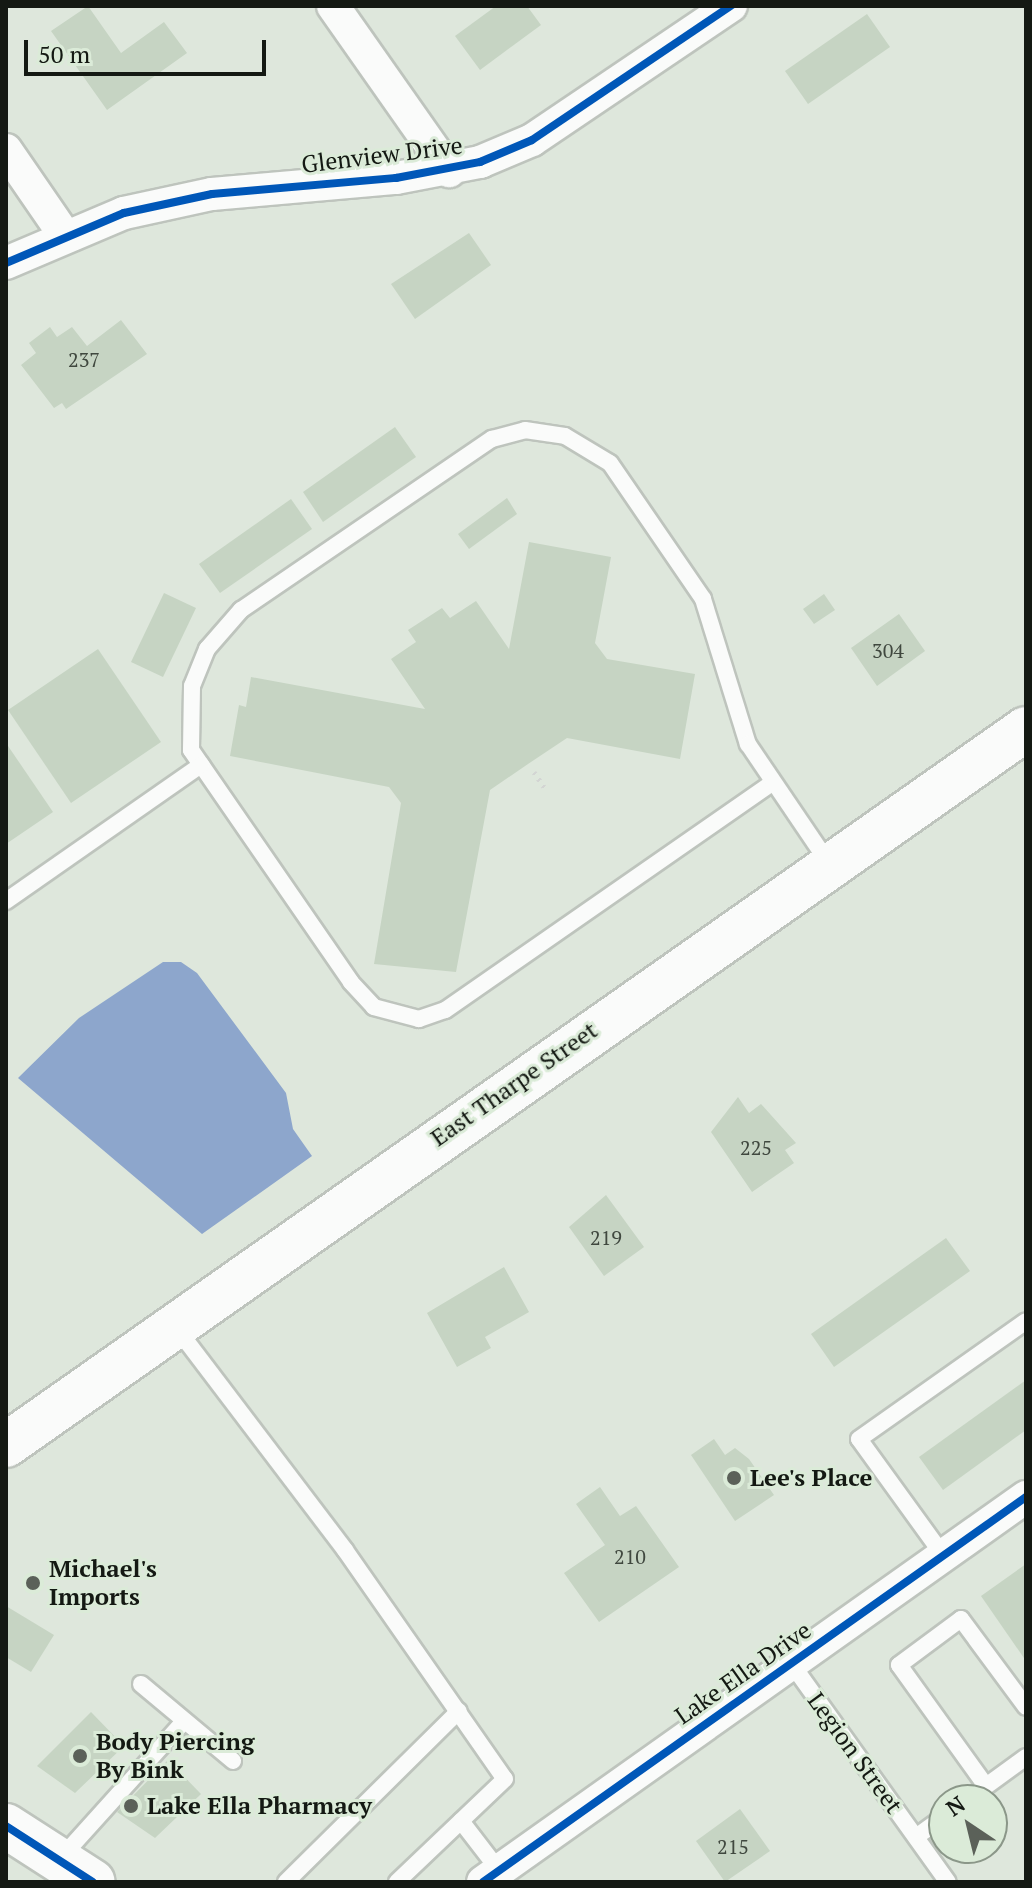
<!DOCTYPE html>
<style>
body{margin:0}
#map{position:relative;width:1032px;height:1888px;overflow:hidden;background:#dee7dc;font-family:"PT Serif",serif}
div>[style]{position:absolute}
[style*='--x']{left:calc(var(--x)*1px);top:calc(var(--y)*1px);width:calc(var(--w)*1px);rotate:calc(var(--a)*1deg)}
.water>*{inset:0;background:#8da6cc}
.building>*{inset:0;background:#c6d4c3}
.path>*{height:5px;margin-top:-2.5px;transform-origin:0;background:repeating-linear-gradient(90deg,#d3d5d3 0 2px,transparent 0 8px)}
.roads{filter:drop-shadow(2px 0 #bec4bd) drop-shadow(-2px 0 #bec4bd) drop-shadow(0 2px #bec4bd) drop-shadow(0 -2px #bec4bd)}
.lane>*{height:16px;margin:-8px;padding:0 8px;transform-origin:8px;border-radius:8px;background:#fafbfa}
.street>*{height:32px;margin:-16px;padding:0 16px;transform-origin:16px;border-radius:16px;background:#fafbfa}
.secondary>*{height:44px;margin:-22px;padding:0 22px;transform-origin:22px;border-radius:22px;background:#fafbfa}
.primary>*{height:44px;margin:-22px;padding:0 22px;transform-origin:22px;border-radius:22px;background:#fafbfa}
.cycleway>*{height:8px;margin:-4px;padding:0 4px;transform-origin:4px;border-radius:4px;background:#0057b8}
.dots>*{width:22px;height:22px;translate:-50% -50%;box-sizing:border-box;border:4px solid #dbebd8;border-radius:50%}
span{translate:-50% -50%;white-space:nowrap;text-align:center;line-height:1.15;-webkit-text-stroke:6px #dbebd8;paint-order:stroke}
.number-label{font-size:20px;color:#40483f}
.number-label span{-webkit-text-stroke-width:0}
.street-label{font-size:24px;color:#141913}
.poi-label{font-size:24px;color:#141913;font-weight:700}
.left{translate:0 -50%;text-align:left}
.frame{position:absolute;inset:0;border:8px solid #141913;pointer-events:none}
.north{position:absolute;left:928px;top:1784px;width:80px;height:80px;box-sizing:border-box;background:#dbebd8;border:2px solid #8b9789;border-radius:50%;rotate:325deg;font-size:22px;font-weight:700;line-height:32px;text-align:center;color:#141913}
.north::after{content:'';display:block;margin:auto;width:28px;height:36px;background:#5b6159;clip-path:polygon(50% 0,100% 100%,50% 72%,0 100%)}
.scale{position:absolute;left:24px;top:40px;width:242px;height:36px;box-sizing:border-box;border:4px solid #141913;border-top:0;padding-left:10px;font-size:24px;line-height:28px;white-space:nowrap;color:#141913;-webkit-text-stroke:6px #dbebd8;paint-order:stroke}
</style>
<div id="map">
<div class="water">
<div style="clip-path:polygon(163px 962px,181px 962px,197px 973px,286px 1093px,293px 1129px,312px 1156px,202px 1234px,18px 1078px,79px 1018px)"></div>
</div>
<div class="building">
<div style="clip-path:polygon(88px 6px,121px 53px,164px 22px,187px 53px,107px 110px,51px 31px)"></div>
<div style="clip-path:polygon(496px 6px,527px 6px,541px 25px,480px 70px,455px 36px)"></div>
<div style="clip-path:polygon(867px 14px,890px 47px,808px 104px,785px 71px)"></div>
<div style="clip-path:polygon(469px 233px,491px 265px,415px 319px,391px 284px)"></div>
<div style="clip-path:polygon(121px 320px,147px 354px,66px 409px,62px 403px,54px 408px,21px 365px,36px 353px,29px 343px,50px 327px,57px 337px,72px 327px,87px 346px)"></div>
<div style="clip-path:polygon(395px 427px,416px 457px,323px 522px,303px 492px)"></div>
<div style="clip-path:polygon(507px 498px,517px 514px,469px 549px,458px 534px)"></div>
<div style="clip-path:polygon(291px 499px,312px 529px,220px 593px,199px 564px)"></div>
<div style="clip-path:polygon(529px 542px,611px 557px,595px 643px,607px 659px,695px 674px,680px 759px,567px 738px,528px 764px,490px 790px,456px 972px,374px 964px,401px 803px,389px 787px,230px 756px,239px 705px,246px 707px,251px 677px,425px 709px,391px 659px,416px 642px,408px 630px,442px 608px,450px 618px,476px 601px,509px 649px)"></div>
<div style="clip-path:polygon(164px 593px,196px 608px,163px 677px,131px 662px)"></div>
<div style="clip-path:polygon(824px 594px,835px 610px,814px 624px,803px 609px)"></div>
<div style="clip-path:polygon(899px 614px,925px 651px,877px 686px,851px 648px)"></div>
<div style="clip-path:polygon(98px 649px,161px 742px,71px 803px,8px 710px)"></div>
<div style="clip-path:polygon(6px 743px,53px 812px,6px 844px)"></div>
<div style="clip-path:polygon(738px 1097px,749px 1113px,761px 1104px,796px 1143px,785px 1150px,794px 1163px,752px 1192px,711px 1132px)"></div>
<div style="clip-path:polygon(606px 1195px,644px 1247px,604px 1276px,569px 1227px)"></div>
<div style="clip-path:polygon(946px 1238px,970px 1271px,834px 1367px,811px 1334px)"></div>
<div style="clip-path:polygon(504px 1267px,529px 1312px,485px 1337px,491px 1348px,457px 1367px,427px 1313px)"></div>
<div style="clip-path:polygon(1026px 1380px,1026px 1430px,943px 1490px,919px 1457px)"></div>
<div style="clip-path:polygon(714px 1439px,725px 1455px,735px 1448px,749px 1459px,774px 1495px,735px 1521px,691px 1455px)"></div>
<div style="clip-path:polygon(600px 1487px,620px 1516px,636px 1506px,679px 1567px,599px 1622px,564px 1573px,605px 1545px,576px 1504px)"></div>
<div style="clip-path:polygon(1026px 1564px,1026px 1661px,981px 1596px)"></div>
<div style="clip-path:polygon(6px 1606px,54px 1635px,31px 1672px,6px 1657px)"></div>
<div style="clip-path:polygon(91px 1712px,124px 1746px,75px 1793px,37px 1766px)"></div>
<div style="clip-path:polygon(168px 1760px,201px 1794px,155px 1838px,117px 1812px)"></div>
<div style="clip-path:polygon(740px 1809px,770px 1851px,725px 1882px,696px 1841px)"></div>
</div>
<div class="path">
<div style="--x:534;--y:772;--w:23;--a:56"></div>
</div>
<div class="roads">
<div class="lane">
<div style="--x:772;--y:783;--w:398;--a:145.2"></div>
<div style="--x:445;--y:1010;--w:28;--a:161"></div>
<div style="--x:419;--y:1019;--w:47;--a:-165.1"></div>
<div style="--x:374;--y:1007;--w:34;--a:-133"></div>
<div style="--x:351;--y:982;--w:282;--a:-124.6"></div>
<div style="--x:191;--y:750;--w:64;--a:-89.1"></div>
<div style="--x:192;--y:686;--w:40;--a:-68"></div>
<div style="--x:207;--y:649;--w:52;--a:-48.9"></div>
<div style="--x:241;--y:610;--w:304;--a:-34.3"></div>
<div style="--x:492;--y:439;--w:34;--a:-15"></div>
<div style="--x:525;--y:430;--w:40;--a:8.5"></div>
<div style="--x:565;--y:436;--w:52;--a:31"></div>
<div style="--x:610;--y:463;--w:165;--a:55.6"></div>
<div style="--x:703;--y:599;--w:152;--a:72.8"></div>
<div style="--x:748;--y:744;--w:146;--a:55.9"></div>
<div style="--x:6;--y:901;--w:238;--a:-34.9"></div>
<div style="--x:175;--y:1326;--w:281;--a:52.8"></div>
<div style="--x:345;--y:1550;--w:279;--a:55.1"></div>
<div style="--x:505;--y:1779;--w:149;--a:136.4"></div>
<div style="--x:943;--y:1555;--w:143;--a:-125.9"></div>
<div style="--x:859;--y:1439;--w:204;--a:-35.2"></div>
<div style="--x:791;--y:1663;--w:269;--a:54.4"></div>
<div style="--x:141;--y:1684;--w:120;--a:39.9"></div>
<div style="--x:986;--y:1786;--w:149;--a:-125.7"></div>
<div style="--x:899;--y:1665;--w:77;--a:-36.6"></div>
<div style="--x:961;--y:1619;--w:109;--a:53.5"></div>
<div style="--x:967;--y:1800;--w:73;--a:-36.1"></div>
<div style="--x:461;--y:1821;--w:61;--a:52.4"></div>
<div style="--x:916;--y:1837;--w:34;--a:-36"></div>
<div style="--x:59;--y:1860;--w:187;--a:-48"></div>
<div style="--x:286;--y:1882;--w:243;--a:-44.7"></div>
</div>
<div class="street">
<div style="--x:333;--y:6;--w:202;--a:54.9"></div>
<div style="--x:6;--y:150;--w:101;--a:55.5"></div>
<div style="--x:6;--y:263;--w:128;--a:-23"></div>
<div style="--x:124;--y:213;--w:90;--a:-12.2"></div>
<div style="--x:212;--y:194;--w:185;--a:-5"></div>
<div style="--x:396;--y:178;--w:86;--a:-10.8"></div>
<div style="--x:480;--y:162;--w:56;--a:-22.9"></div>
<div style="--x:532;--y:140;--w:240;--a:-34"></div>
<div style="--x:483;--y:1882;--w:666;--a:-35.34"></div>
</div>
<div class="secondary">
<div style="--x:6;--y:1445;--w:1246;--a:-35.07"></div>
</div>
<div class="primary">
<div style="--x:6;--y:1826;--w:103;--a:32.8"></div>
</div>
</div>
<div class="cycleway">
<div style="--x:6;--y:263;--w:128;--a:-23"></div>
<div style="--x:124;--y:213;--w:90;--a:-12.2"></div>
<div style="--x:212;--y:194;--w:185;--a:-5"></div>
<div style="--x:396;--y:178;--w:86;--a:-10.8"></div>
<div style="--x:480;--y:162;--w:56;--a:-22.9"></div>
<div style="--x:532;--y:140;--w:240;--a:-34"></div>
<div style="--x:6;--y:1826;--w:103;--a:32.8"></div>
<div style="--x:483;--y:1882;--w:666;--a:-35.34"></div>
</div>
<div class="dots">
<div style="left:734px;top:1478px;background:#5b6159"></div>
<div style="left:33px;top:1583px;background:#5b6159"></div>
<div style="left:80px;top:1756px;background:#5b6159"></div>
<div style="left:131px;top:1806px;background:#5b6159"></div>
</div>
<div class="number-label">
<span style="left:84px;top:359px">237</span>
<span style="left:888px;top:650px">304</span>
<span style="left:756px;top:1147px">225</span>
<span style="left:606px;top:1237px">219</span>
<span style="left:630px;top:1556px">210</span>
<span style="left:733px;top:1846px">215</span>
</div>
<div class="street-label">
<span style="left:382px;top:155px;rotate:-7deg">Glenview Drive</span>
<span style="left:514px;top:1084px;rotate:-35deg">East Tharpe Street</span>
<span style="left:743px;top:1673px;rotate:-35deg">Lake Ella Drive</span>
<span style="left:855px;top:1753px;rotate:54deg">Legion Street</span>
</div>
<div class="poi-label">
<span class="left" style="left:750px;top:1478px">Lee's Place</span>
<span class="left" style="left:49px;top:1583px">Michael's<br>Imports</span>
<span class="left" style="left:96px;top:1756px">Body Piercing<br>By Bink</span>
<span class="left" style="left:147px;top:1806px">Lake Ella Pharmacy</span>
</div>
<div class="frame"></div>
<div class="north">N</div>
<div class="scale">50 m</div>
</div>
